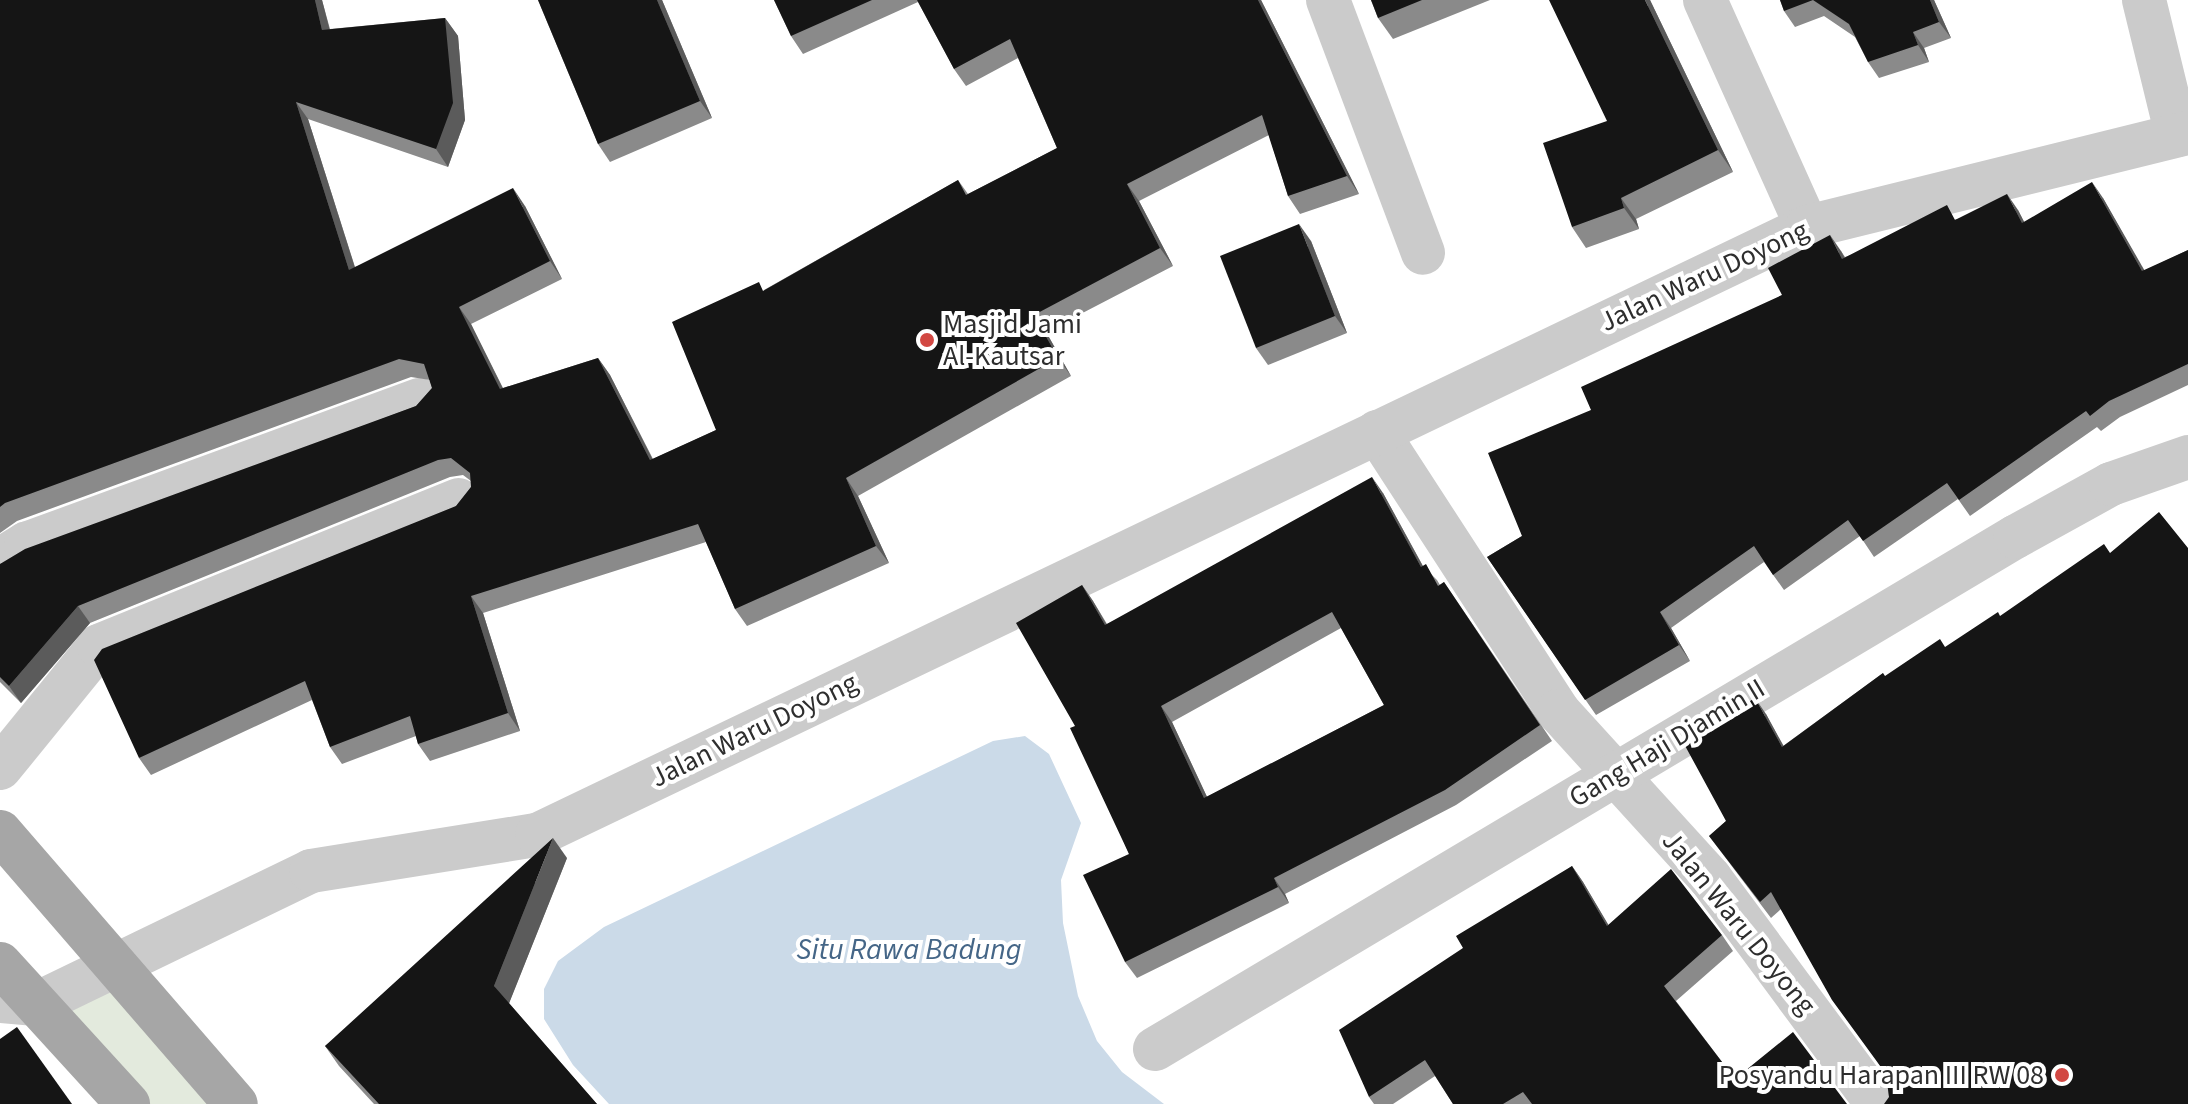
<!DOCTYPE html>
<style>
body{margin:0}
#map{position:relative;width:2188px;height:1104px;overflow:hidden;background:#fff;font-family:"Source Sans 3",sans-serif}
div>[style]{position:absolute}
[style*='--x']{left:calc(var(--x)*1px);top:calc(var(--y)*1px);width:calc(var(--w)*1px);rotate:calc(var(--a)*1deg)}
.green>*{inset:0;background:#e3eadd}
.water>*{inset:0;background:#cbdae8}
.minor>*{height:44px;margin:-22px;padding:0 22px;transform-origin:22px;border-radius:22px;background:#cbcbcb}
.primary>*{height:44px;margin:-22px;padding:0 22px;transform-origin:22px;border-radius:22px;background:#a6a6a6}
.wall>*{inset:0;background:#8a8a8a}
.shaded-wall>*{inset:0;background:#5b5b5b}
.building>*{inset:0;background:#151515}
.dots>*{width:22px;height:22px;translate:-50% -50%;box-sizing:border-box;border:4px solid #fff;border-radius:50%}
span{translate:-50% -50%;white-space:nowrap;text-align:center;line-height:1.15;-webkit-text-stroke:8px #fff;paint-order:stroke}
.street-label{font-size:28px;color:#2e2e2e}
.poi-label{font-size:28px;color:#2e2e2e}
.left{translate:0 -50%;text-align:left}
.right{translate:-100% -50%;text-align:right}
.water-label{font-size:30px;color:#456687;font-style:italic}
</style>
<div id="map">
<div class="green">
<div style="clip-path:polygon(113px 966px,236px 1104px,128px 1104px,36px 1004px)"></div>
</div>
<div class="water">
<div style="clip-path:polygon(1025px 736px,1049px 754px,1081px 823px,1061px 880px,1063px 923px,1078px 996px,1097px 1041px,1122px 1072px,1164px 1104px,609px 1104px,573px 1065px,544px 1019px,544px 989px,558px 961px,604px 927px,993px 741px)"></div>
</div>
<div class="minor">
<div style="--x:1328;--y:0;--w:270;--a:69.4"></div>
<div style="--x:1705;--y:0;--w:249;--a:65.8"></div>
<div style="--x:2144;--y:0;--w:139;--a:76.3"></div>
<div style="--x:1377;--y:432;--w:333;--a:57"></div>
<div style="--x:1558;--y:711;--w:226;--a:47.7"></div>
<div style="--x:1710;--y:878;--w:281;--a:53.5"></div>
<div style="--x:0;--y:560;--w:31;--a:-32"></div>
<div style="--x:26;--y:544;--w:419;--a:-20.1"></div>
<div style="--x:0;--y:768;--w:157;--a:-50.9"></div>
<div style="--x:99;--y:646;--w:388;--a:-22.1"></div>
<div style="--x:0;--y:1001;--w:36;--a:5"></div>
<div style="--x:36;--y:1004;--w:305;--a:-25.8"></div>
<div style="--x:311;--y:871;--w:229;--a:-9.1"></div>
<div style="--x:537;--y:835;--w:1408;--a:-25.58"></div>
<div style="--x:1807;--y:227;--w:392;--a:-13.9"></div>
<div style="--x:1155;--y:1049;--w:1001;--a:-30.77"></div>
<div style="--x:2015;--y:537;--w:110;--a:-28.9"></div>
<div style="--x:2111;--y:484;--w:82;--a:-19.3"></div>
</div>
<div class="primary">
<div style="--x:0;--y:832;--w:360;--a:49.1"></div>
<div style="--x:0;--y:964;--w:190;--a:47.6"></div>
</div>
<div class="wall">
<div style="clip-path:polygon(0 0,322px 0,330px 29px,445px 18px,458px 36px,465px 120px,448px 167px,308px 119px,355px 267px,525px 206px,562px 279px,471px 324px,503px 388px,598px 358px,610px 375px,653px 459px,716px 430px,764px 290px,958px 180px,968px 194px,1057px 148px,1018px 58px,966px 86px,954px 69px,918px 2px,803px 54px,791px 36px,774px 0,1261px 0,1359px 194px,1300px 214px,1288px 196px,1269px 135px,1139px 201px,1173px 266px,1046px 332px,1071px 376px,858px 496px,889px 563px,747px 626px,735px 609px,706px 542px,483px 613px,520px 731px,430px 761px,418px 744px,416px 736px,342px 764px,330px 747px,312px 700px,151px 775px,139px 758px,456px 506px,471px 487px,471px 481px,463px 475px,450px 477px,90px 623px,21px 703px,0 682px,0 564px,416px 406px,432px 388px,430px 380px,411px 377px,17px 521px,0 533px)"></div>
<div style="clip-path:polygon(538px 0,662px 0,712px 118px,610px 162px,598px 144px)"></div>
<div style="clip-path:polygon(1371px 0,1490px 0,1393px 39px,1378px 18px)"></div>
<div style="clip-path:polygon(1650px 0,1733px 172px,1636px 219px,1639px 229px,1586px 248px,1572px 227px)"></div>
<div style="clip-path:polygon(1780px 0,1934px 0,1951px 38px,1924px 48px,1929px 62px,1879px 78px,1868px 62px,1855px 37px,1824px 16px,1795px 27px,1784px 11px)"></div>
<div style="clip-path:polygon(2103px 198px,2144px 271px,2188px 250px,2188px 385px,2120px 417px,2101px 431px,2097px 427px,1970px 516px,1958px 499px,1874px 557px,1860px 536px,1784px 590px,1764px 562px,1671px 628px,1690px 661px,1596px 715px,1487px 557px,1522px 536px,1591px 410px,1782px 295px,1841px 251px,1845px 257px,1957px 219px,2018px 210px,2024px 222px)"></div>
<div style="clip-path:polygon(1311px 241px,1347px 333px,1268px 365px,1256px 348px)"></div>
<div style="clip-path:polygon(evenodd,1383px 493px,1423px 566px,1437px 580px,1440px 585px,1444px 582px,1552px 741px,1456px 805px,1285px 894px,1289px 903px,1137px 978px,1125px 962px,1129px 854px,1075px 726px,1082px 585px,1093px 601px,1107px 624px,1383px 493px,1341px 628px,1384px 705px,1207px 797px,1172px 722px,1341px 628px)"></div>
<div style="clip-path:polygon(1883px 673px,1889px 1097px,1886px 1075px,1781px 909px,1771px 918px,1709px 836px,1726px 821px,1766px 714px,1783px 746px)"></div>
<div style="clip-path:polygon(567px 858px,509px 1003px,597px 1104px,374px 1104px,339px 1066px,325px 1046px)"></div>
<div style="clip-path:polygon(1572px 866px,1583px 882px,1608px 925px,1722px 935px,1733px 951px,1676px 1001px,1735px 1079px,1847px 1104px,1453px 1104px,1435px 1076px,1393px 1104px,1374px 1104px,1369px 1097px,1463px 948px)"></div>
</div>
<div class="shaded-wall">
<div style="clip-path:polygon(315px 0,322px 0,334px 47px,322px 30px)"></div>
<div style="clip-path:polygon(657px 0,662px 0,712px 118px,700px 101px)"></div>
<div style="clip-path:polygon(1258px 0,1261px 0,1359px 194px,1347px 176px)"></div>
<div style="clip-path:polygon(1645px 0,1650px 0,1733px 172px,1718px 150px)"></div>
<div style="clip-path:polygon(1930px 0,1934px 0,1951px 38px,1939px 22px)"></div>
<div style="clip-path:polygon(445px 18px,458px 36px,465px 120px,448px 167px,436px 149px)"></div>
<div style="clip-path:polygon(1913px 32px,1924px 48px,1929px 62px,1918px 45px)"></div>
<div style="clip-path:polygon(296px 102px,308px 119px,361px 287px,349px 270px)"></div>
<div style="clip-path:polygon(2092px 182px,2103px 198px,2154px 287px,2142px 271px)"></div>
<div style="clip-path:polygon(1127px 184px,1139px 201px,1173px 266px,1160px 248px)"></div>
<div style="clip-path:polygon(513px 188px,525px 206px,562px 279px,550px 261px)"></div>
<div style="clip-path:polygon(2007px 194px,2018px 210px,2033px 239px,2022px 223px)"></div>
<div style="clip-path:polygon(1621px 198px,1636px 219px,1639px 229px,1624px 208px)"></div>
<div style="clip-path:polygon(1299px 224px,1311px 241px,1347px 333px,1335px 316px)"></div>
<div style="clip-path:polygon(1830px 235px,1841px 251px,1853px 274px,1842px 259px)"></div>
<div style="clip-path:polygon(459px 307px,471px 324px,512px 407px,500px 389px)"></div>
<div style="clip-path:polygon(1034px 315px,1046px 332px,1071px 376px,1058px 358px)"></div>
<div style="clip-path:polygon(598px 358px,610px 375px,662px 478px,650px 460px)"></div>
<div style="clip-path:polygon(1372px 477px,1383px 493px,1432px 583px,1421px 567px)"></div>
<div style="clip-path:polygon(846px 478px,858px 496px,889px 563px,876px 546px)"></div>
<div style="clip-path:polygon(1082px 585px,1093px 601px,1116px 641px,1105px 625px)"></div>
<div style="clip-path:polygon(471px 596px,483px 613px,520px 731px,508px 713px)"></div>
<div style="clip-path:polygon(78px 606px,90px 623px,21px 703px,9px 686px)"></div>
<div style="clip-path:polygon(1660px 612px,1671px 628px,1690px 661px,1679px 645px)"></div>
<div style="clip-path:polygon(1755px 698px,1766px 714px,1793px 763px,1782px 747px)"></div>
<div style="clip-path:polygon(1161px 706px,1172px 722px,1215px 814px,1204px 798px)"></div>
<div style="clip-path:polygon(553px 838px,567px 858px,508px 1006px,494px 986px)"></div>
<div style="clip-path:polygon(1572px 866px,1583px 882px,1618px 941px,1607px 926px)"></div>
<div style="clip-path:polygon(1274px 878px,1285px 894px,1289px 903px,1278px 887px)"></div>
</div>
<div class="building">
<div style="clip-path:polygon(0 0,315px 0,322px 30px,445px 18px,453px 103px,436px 149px,296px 102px,349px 270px,513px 188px,550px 261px,459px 307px,500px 389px,598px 358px,650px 460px,716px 430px,672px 322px,759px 282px,763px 291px,958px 180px,966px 195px,1057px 148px,1010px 39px,954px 69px,917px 0,1258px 0,1347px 176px,1288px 196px,1262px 115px,1127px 184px,1160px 248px,1034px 315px,1058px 358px,846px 478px,876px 546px,735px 609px,698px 524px,471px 596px,508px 713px,418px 744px,410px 716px,330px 747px,305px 681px,139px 758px,94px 660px,102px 649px,456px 506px,471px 487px,470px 473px,451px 458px,438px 460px,78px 606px,9px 686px,0 677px,0 564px,25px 549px,416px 406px,432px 388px,424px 364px,399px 359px,5px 503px,0 507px)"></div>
<div style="clip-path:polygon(538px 0,657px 0,700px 101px,598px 144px)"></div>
<div style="clip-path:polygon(774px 0,872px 0,791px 36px)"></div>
<div style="clip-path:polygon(1371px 0,1422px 0,1378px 18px)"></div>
<div style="clip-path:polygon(1549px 0,1645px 0,1718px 150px,1621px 198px,1624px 208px,1572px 227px,1543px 143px,1607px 121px)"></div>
<div style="clip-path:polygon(1780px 0,1930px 0,1939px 22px,1913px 32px,1918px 45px,1868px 62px,1849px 24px,1813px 0,1784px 11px)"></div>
<div style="clip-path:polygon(2092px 182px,2142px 271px,2188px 250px,2188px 364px,2109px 401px,2090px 416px,2086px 411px,1959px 500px,1947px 483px,1863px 541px,1848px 520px,1773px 575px,1754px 546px,1660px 612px,1679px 645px,1585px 700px,1487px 557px,1522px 536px,1488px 453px,1591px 410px,1581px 387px,1782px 295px,1768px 268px,1830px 235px,1842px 259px,1947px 205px,1955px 220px,2007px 194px,2022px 223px)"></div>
<div style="clip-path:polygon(1299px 224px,1335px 316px,1256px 348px,1220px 256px)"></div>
<div style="clip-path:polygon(evenodd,1372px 477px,1421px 567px,1426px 564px,1438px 586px,1444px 582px,1540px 725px,1445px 790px,1274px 878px,1278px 887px,1125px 962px,1083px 875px,1129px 854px,1070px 728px,1075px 726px,1016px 623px,1082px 585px,1105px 625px,1372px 477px,1332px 612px,1384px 705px,1204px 798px,1161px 706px,1332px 612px)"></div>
<div style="clip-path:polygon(2159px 512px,2188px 548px,2188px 1104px,1884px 1104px,1889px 1097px,1886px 1074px,1832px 1000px,1771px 892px,1760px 902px,1709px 836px,1726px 821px,1683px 742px,1755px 698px,1782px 747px,1883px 673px,1885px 676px,1940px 639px,1945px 647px,1998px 612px,2000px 616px,2104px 544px,2110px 553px)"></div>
<div style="clip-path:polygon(553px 838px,494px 986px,597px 1104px,379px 1104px,325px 1046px)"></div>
<div style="clip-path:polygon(1572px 866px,1607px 926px,1671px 869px,1722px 935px,1664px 986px,1735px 1079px,1793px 1032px,1847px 1104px,1532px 1104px,1523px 1092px,1503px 1104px,1453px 1104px,1425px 1060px,1369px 1097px,1339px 1030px,1463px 948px,1456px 936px)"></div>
<div style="clip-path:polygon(17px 1027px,72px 1104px,0 1104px,0 1039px)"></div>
</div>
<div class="dots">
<div style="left:927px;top:340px;background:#d24843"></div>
<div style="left:2062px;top:1075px;background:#d24843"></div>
</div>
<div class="street-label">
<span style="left:1704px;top:276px;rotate:-25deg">Jalan Waru Doyong</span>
<span style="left:754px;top:730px;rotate:-26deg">Jalan Waru Doyong</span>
<span style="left:1667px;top:743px;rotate:-31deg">Gang Haji Djamin II</span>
<span style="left:1739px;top:923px;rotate:51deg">Jalan Waru Doyong</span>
</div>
<div class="poi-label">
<span class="left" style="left:943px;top:340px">Masjid Jami<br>Al-Kautsar</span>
<span class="right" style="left:2044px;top:1075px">Posyandu Harapan III RW 08</span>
</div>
<div class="water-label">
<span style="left:909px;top:950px">Situ Rawa Badung</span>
</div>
</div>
